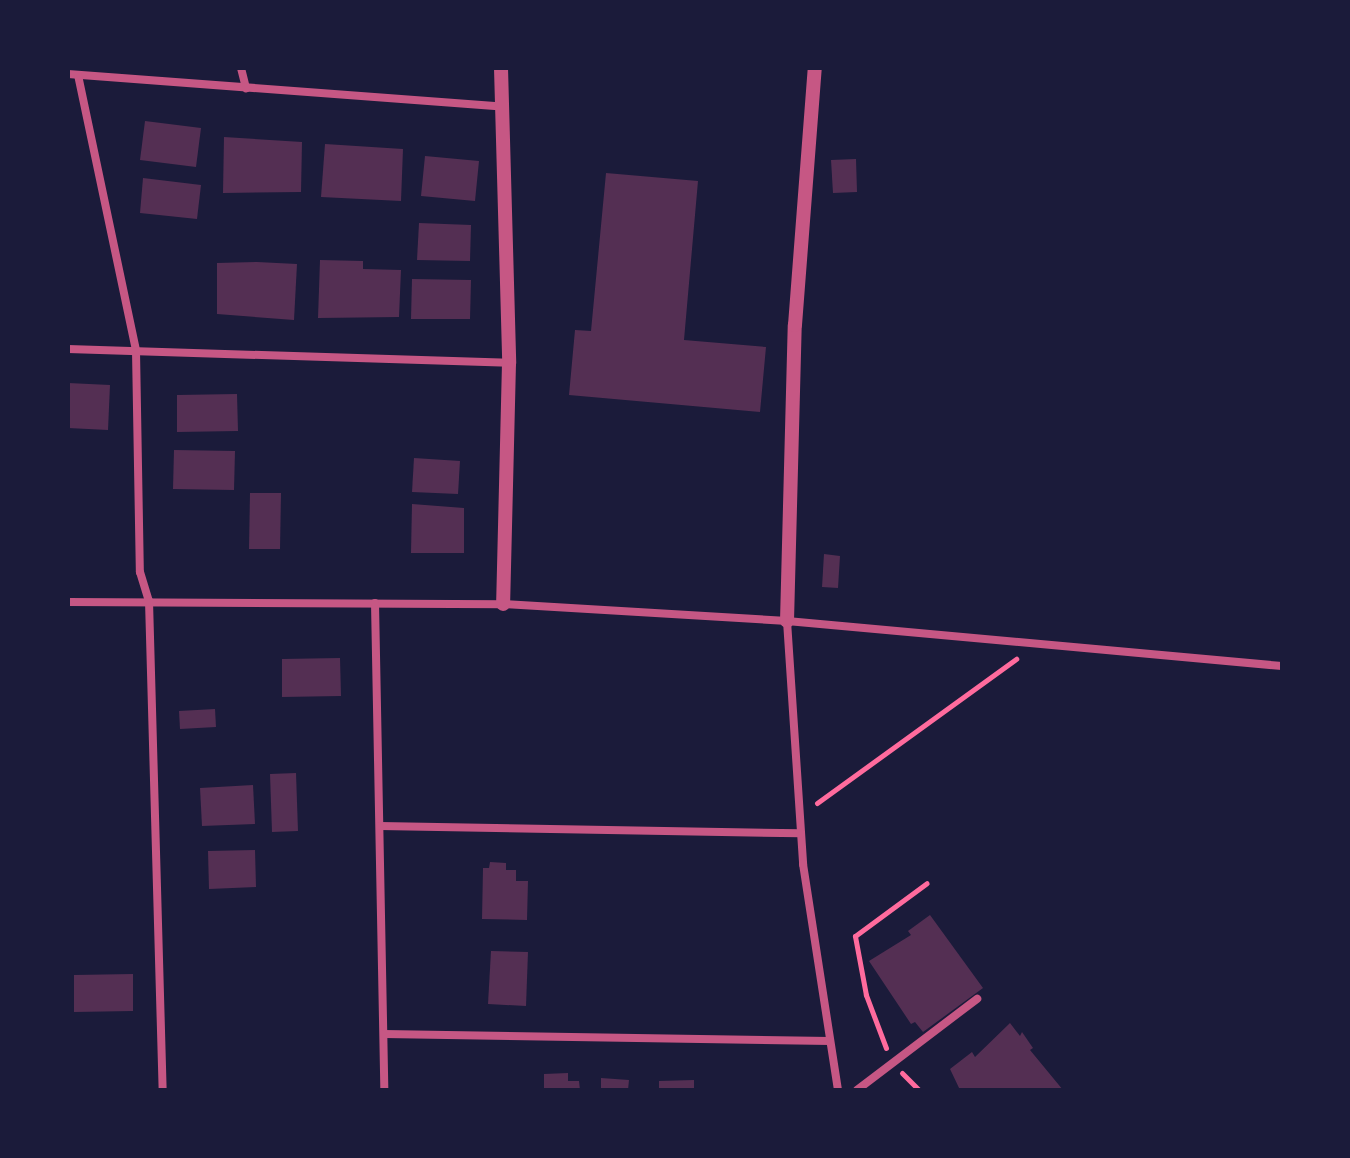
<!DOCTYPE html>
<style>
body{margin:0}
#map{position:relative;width:1350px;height:1158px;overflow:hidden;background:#1b1b3a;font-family:"Nunito Sans",sans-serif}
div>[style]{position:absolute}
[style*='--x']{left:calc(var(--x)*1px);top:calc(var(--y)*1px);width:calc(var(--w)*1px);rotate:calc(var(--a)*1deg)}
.building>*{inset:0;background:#542f53}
.path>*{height:5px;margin:-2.5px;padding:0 2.5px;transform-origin:2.5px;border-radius:2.5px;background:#ff6b9d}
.minor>*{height:8px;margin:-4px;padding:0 4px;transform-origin:4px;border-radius:4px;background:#c65784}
.tertiary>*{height:14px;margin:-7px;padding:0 7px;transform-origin:7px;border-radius:7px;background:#c65784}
span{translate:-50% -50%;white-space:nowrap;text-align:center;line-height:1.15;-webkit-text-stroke:8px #1b1b3a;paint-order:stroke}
.frame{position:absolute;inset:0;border:70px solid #1b1b3a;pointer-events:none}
</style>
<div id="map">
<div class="building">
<div style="clip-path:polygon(145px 121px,201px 128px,196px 167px,140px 160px)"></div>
<div style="clip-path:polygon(224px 137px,302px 142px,301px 192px,223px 193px)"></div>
<div style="clip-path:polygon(325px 144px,403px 149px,401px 201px,321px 197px)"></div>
<div style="clip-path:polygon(425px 156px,479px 161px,475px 201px,421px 196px)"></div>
<div style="clip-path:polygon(856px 159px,857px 192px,833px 193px,831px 160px)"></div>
<div style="clip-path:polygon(606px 173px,698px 181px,684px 340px,766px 347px,760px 412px,569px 395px,575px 330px,591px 331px)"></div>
<div style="clip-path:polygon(143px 178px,201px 185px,197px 219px,140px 213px)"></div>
<div style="clip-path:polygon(419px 223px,471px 225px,470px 261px,417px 260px)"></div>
<div style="clip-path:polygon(320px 260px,363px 261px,363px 269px,401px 270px,399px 317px,318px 318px)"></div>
<div style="clip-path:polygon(257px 262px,297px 264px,294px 320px,217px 314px,217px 263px)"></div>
<div style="clip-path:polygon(412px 279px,471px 280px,470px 319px,411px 319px)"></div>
<div style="clip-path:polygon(68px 383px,110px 385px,108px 430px,68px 428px)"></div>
<div style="clip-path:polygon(237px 394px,238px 431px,177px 432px,177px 395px)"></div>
<div style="clip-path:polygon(174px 450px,235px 451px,234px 490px,173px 489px)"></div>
<div style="clip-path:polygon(414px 458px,460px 461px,458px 494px,412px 492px)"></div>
<div style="clip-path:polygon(250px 493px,281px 493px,280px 549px,249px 549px)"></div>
<div style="clip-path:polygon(412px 504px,464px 508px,464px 553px,411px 553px)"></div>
<div style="clip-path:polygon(824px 554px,840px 556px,838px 588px,822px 587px)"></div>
<div style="clip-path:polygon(340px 658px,341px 696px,282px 697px,282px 659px)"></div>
<div style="clip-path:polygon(215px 709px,216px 727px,180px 729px,179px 711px)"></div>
<div style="clip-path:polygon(296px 773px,298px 831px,272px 832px,270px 774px)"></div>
<div style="clip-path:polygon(253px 785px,255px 824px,202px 826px,200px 788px)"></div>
<div style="clip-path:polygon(255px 850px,256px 887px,209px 889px,208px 851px)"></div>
<div style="clip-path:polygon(490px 862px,506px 863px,506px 870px,516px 870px,516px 881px,528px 881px,527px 920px,482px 919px,483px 868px,489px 868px)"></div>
<div style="clip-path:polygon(930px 915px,983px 988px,923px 1032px,915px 1022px,911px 1024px,869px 961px,911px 935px,908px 931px)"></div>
<div style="clip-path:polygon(491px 951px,528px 952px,526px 1006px,488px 1004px)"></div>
<div style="clip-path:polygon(133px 974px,133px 1011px,74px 1012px,74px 975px)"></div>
<div style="clip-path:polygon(1010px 1023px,1020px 1036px,1022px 1032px,1033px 1048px,1030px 1050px,1063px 1090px,960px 1090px,950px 1069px,972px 1052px,975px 1057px)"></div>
<div style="clip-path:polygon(568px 1073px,568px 1081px,579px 1081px,580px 1090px,544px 1090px,544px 1074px)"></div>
<div style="clip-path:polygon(601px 1078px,629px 1080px,628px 1090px,601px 1090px)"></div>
<div style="clip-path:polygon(694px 1080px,694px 1090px,659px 1090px,659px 1081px)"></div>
</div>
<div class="path">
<div style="--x:817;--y:803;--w:246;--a:-35.9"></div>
<div style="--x:886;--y:1048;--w:57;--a:-110.7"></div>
<div style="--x:866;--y:995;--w:60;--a:-100.6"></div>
<div style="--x:855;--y:936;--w:89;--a:-36.4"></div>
<div style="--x:902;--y:1073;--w:24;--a:45"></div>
</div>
<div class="minor">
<div style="--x:241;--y:68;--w:21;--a:76"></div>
<div style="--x:68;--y:74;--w:438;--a:4.3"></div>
<div style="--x:78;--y:75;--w:282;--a:78.1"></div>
<div style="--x:136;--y:351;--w:221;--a:89"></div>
<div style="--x:140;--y:572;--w:30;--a:73"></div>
<div style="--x:149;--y:601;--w:489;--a:88.4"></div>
<div style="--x:68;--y:349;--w:441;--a:1.8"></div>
<div style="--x:68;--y:602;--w:435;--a:0.3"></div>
<div style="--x:503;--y:604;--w:285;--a:3.4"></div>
<div style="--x:787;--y:621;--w:497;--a:5.2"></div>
<div style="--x:375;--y:603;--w:487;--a:88.9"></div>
<div style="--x:787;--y:621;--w:244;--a:86.2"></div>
<div style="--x:803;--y:864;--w:229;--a:81.2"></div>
<div style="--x:380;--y:826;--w:421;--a:1"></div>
<div style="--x:384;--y:1034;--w:446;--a:0.9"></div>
<div style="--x:857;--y:1090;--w:151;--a:-37.2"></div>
</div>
<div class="tertiary">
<div style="--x:501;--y:68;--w:295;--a:88.4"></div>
<div style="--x:509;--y:363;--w:241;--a:91.4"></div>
<div style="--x:787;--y:621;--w:296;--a:-88.5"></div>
<div style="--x:795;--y:325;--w:258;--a:-85.6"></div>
</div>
<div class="frame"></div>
</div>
